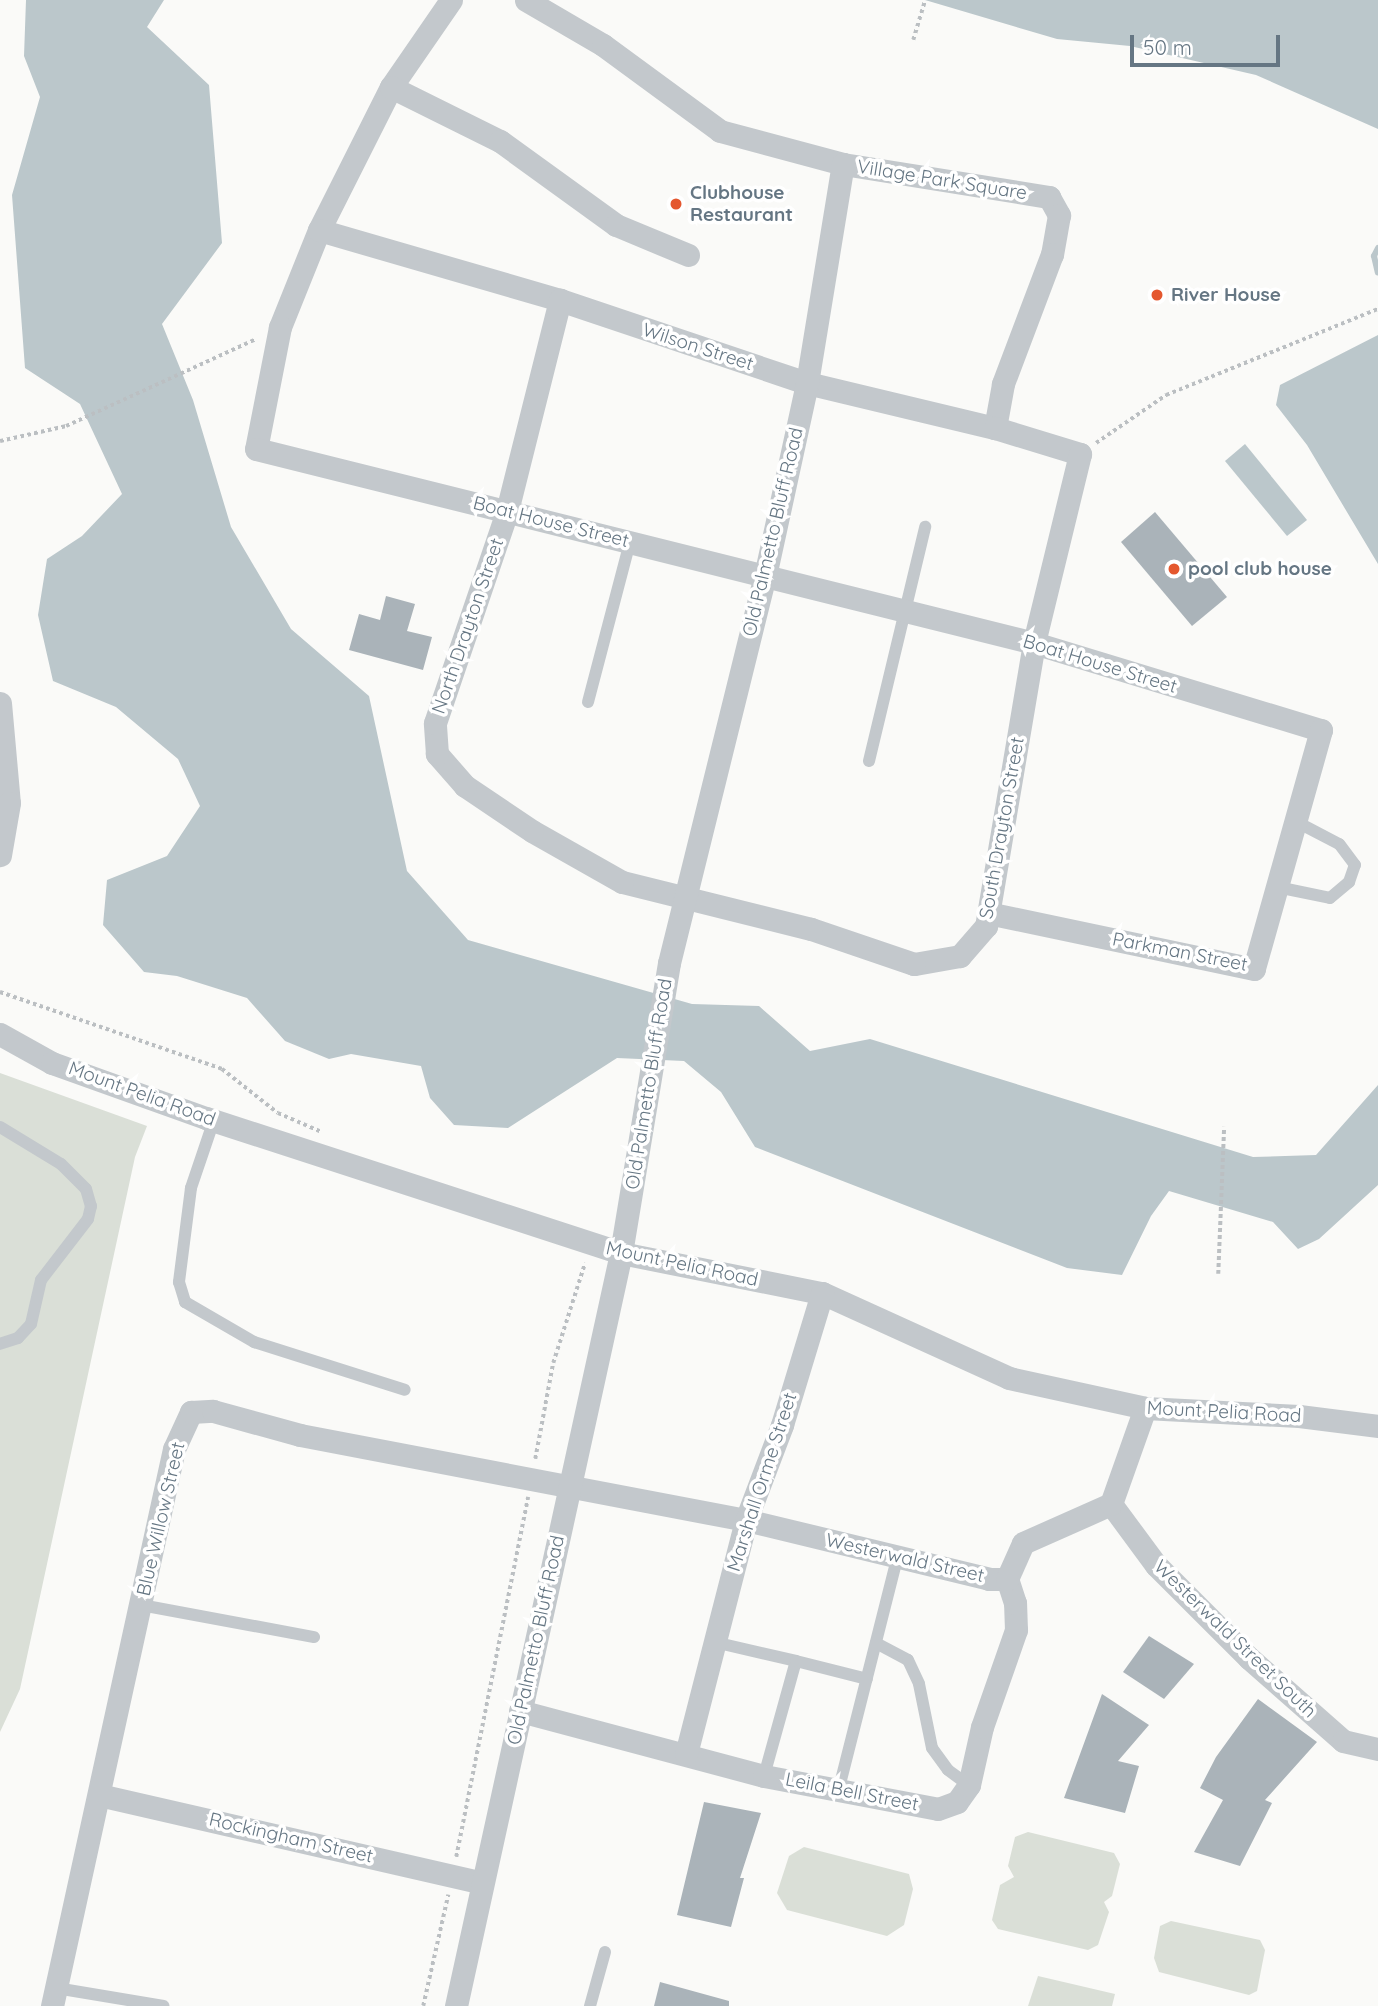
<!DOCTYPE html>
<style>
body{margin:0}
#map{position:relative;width:1378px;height:2006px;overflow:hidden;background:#fafaf8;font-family:Quicksand,sans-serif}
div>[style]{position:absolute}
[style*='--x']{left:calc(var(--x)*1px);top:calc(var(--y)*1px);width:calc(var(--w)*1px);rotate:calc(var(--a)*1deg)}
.green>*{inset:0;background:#dadfd7}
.water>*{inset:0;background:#bbc7cb}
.stream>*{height:6px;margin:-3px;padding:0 3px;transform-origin:3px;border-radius:3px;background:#bbc7cb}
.building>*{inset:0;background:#aab3b9}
.path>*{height:3.5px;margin-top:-1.75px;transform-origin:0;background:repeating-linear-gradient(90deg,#bbbfc2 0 3.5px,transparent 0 7px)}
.service>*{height:12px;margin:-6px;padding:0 6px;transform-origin:6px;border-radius:6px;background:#c3c8cc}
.minor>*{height:23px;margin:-11.5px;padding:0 11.5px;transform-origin:11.5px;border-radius:11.5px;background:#c3c8cc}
.dots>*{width:19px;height:19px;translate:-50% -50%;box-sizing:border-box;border:4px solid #fff;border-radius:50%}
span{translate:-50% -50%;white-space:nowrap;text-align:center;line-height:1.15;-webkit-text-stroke:7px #fff;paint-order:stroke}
.street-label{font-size:19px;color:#657683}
.poi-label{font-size:19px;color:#657683;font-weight:700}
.left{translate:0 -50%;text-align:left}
.scale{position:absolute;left:1130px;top:35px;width:150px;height:32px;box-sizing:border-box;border:4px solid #657683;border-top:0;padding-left:9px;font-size:21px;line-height:24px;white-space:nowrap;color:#657683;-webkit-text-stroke:5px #fff;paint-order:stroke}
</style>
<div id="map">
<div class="green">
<div style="clip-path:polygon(0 1073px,147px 1126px,135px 1157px,20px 1689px,0 1732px)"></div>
<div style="clip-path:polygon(1028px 1832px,1114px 1853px,1120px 1864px,1112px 1896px,1104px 1902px,1109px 1912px,1098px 1945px,1088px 1950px,998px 1929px,992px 1920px,1000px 1885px,1014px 1877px,1008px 1866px,1015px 1837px)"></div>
<div style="clip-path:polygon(804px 1847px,909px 1874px,913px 1889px,904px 1925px,887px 1936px,787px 1910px,777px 1893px,789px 1856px)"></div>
<div style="clip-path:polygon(1171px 1921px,1260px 1940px,1265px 1950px,1257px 1991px,1249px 1995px,1159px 1972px,1154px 1958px,1160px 1926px)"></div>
<div style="clip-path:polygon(1038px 1976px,1115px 1994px,1112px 2006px,1028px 2006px)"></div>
</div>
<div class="water">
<div style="clip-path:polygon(26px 0,164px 0,147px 27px,209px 85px,222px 243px,162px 324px,193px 400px,231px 527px,291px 629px,369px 696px,407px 871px,468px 940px,692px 1004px,759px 1006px,810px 1051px,870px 1039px,1253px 1157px,1316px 1155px,1378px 1085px,1378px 1185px,1319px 1239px,1298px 1249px,1273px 1222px,1169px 1191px,1151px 1216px,1122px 1275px,1067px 1268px,755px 1147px,721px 1092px,684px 1061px,617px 1058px,508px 1128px,454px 1125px,430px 1098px,421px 1066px,351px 1054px,329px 1059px,285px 1041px,247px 998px,177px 976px,144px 972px,103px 925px,107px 880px,167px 856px,200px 806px,178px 759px,116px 707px,53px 681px,38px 615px,47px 559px,82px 536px,122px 494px,80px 404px,25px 368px,12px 195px,40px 97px,24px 56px)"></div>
<div style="clip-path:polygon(925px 0,1378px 0,1378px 129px,1256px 75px,1130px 46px,1057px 39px)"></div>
<div style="clip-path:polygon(1378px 335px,1378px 564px,1307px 445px,1276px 405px,1280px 385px)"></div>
<div style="clip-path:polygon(1245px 444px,1307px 520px,1287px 536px,1225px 461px)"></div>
</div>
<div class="stream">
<div style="--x:1378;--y:248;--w:9;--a:117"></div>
<div style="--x:1374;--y:256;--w:17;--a:77"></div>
</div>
<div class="building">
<div style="clip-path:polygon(1155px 512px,1227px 597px,1192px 626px,1121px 542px)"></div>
<div style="clip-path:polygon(386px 596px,415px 604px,407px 631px,432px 637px,423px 670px,349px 650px,359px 614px,380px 620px)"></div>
<div style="clip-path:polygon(1149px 1636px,1194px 1664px,1164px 1699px,1123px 1672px)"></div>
<div style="clip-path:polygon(1102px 1694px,1149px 1725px,1118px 1761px,1139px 1766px,1125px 1813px,1064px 1798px)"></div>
<div style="clip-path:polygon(1258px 1699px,1317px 1742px,1265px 1800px,1272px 1803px,1240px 1866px,1194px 1852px,1223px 1800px,1200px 1788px,1216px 1757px)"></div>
<div style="clip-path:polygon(704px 1802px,761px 1813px,740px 1878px,744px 1878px,731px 1927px,677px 1915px)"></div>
<div style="clip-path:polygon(660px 1982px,729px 2001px,729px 2006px,654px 2006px)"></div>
</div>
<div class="path">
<div style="--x:913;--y:40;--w:42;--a:-73.3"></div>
<div style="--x:0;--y:441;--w:68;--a:-12.8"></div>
<div style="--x:66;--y:426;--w:209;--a:-24.6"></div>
<div style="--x:1096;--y:443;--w:85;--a:-34.4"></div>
<div style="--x:1166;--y:395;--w:229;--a:-22.1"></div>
<div style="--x:0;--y:992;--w:235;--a:19.1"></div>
<div style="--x:222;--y:1069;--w:71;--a:38.2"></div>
<div style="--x:278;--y:1113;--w:48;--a:23.4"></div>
<div style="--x:1218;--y:1274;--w:147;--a:-87.7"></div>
<div style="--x:535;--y:1459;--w:98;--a:-79.4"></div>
<div style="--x:553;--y:1363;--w:105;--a:-72.3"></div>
<div style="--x:456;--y:1857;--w:367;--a:-78.7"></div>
<div style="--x:423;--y:2006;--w:114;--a:-77.3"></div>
</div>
<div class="service">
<div style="--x:588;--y:702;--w:165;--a:-75.3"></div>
<div style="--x:869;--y:761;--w:241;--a:-76.5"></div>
<div style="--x:1277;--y:887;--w:54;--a:11.7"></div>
<div style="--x:1330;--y:898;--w:25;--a:-40"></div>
<div style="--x:1349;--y:882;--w:18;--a:-71"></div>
<div style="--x:1355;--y:865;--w:26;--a:-127"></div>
<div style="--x:1339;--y:844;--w:50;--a:-152.4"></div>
<div style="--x:214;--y:1120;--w:72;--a:108.7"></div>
<div style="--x:191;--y:1188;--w:95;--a:97.3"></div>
<div style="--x:179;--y:1282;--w:21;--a:73"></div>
<div style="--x:185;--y:1302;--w:80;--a:30.1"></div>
<div style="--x:254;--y:1342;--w:158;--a:17.6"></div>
<div style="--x:0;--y:1127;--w:71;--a:31.2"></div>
<div style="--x:61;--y:1164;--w:35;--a:45"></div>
<div style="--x:86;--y:1189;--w:18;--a:74"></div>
<div style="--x:91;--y:1206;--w:13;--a:103"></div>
<div style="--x:88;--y:1219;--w:77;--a:127.6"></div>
<div style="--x:41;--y:1280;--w:45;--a:102.8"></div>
<div style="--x:31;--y:1324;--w:19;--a:133"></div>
<div style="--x:18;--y:1338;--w:19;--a:162"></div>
<div style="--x:141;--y:1605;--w:176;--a:10.5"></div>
<div style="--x:714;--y:1642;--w:84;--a:13"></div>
<div style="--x:876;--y:1643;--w:36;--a:28"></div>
<div style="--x:908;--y:1660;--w:26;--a:65"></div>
<div style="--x:919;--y:1684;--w:65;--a:78.5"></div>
<div style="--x:932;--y:1748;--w:27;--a:54"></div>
<div style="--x:948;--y:1770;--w:26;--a:36"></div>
<div style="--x:764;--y:1776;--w:119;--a:-74.5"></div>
<div style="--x:796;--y:1661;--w:73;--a:14.2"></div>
<div style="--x:839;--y:1788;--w:237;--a:-75.8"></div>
<div style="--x:56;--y:1988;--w:109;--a:9.5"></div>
<div style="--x:590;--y:2006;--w:56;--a:-74.5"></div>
</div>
<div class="minor">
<div style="--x:451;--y:0;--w:106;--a:124.6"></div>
<div style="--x:391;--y:87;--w:160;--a:116.7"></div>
<div style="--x:319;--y:230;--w:105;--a:111.9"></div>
<div style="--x:280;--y:327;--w:124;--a:101.1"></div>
<div style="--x:256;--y:449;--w:802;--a:14"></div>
<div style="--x:1034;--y:643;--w:300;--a:16.9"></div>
<div style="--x:1321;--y:730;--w:248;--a:105.7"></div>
<div style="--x:1254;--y:969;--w:272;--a:-168.1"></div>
<div style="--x:526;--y:0;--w:89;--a:30.3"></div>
<div style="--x:603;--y:45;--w:145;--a:36.3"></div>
<div style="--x:720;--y:131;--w:127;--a:15"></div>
<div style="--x:843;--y:164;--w:209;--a:9.1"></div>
<div style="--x:1049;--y:197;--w:21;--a:61"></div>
<div style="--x:1059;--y:215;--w:40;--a:100"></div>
<div style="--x:1052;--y:254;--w:139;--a:110.7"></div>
<div style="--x:1003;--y:384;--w:45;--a:100.3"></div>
<div style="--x:391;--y:87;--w:122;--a:26.4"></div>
<div style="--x:500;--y:141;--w:143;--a:35.9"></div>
<div style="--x:616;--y:225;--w:78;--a:22.6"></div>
<div style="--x:319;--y:230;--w:251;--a:16.2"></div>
<div style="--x:560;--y:300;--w:261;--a:18.6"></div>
<div style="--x:807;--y:383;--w:193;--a:13.5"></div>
<div style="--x:995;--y:428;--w:89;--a:17"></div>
<div style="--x:1080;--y:454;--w:195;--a:103.7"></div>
<div style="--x:1034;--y:643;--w:287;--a:99.6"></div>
<div style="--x:986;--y:926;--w:40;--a:131"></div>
<div style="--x:960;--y:956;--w:47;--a:170.1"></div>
<div style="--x:914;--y:964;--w:109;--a:-161.2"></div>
<div style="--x:811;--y:929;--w:195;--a:-166"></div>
<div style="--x:622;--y:882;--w:103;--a:-150.5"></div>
<div style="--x:532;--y:831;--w:81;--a:-146.1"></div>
<div style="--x:465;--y:786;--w:43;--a:-131.2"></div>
<div style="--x:437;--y:754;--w:31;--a:-94"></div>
<div style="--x:435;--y:723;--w:224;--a:-71.2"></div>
<div style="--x:507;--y:511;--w:218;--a:-75.9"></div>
<div style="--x:0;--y:703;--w:100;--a:84.9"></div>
<div style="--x:9;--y:803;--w:53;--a:99.8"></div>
<div style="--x:0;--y:1034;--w:60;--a:29.1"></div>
<div style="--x:52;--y:1063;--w:164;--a:19.7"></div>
<div style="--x:206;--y:1118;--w:436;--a:18"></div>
<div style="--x:621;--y:1253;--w:205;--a:11.3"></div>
<div style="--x:822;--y:1293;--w:205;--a:24.4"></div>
<div style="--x:1009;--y:1378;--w:139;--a:12.4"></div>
<div style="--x:1145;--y:1408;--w:154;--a:3"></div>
<div style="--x:1299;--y:1416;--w:80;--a:7.2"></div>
<div style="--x:1111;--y:1504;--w:76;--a:53.6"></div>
<div style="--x:1156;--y:1565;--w:132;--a:45"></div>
<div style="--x:1249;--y:1658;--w:125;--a:41.4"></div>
<div style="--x:1343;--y:1741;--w:36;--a:13"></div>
<div style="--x:520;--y:1711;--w:253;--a:14.9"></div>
<div style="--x:764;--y:1776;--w:177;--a:10.7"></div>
<div style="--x:938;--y:1809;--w:20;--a:-20"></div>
<div style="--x:957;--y:1802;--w:21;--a:-55"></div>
<div style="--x:969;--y:1785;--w:59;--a:-77.4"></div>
<div style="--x:982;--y:1727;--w:103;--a:-70.7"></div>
<div style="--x:1016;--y:1630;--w:27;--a:-92"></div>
<div style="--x:1015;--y:1603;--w:25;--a:-108"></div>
<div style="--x:686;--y:1754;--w:242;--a:-75.6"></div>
<div style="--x:746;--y:1520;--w:102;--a:-69.2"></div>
<div style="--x:782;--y:1425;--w:138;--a:-73.1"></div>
<div style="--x:99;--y:1795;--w:393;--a:12.9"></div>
<div style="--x:52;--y:2006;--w:570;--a:-77.65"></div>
<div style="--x:174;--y:1449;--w:41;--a:-65.3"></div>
<div style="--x:191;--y:1412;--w:22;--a:-3"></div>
<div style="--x:213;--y:1411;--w:90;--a:15.4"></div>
<div style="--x:300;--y:1435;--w:454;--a:10.8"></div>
<div style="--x:746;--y:1520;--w:250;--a:13.6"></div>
<div style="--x:989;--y:1579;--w:18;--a:0"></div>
<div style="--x:1007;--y:1579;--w:39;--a:-66"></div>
<div style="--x:1023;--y:1543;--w:96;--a:-23.9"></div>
<div style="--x:1111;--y:1504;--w:102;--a:-70.5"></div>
<div style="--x:456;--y:2006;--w:771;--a:-77.64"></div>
<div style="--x:621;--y:1253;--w:294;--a:-80.6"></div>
<div style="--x:669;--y:963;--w:399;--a:-76.1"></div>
<div style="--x:765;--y:576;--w:198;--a:-77.7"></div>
<div style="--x:807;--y:383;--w:222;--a:-80.7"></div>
</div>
<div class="dots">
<div style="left:676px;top:204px;background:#e4572e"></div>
<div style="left:1157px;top:295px;background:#e4572e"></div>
<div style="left:1174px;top:569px;background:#e4572e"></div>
</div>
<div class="street-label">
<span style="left:942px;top:180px;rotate:9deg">Village Park Square</span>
<span style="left:698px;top:347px;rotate:18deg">Wilson Street</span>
<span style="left:551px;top:522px;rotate:14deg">Boat House Street</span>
<span style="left:773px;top:532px;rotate:-77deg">Old Palmetto Bluff Road</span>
<span style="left:468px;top:626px;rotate:-71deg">North Drayton Street</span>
<span style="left:1100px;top:664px;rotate:17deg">Boat House Street</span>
<span style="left:1002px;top:828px;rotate:-80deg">South Drayton Street</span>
<span style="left:1180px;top:952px;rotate:11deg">Parkman Street</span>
<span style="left:649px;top:1084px;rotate:-81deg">Old Palmetto Bluff Road</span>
<span style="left:142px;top:1094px;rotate:20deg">Mount Pelia Road</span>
<span style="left:682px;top:1264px;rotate:12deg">Mount Pelia Road</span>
<span style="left:1224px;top:1412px;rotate:3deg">Mount Pelia Road</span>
<span style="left:762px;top:1482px;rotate:-72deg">Marshall Orme Street</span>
<span style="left:161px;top:1519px;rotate:-77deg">Blue Willow Street</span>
<span style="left:905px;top:1558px;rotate:13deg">Westerwald Street</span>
<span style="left:1235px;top:1639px;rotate:44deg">Westerwald Street South</span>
<span style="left:536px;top:1640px;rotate:-78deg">Old Palmetto Bluff Road</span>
<span style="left:852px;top:1792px;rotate:11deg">Leila Bell Street</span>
<span style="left:291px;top:1838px;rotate:13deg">Rockingham Street</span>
</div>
<div class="poi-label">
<span class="left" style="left:690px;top:204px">Clubhouse<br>Restaurant</span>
<span class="left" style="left:1171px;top:295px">River House</span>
<span class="left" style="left:1188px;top:569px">pool club house</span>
</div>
<div class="scale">50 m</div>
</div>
